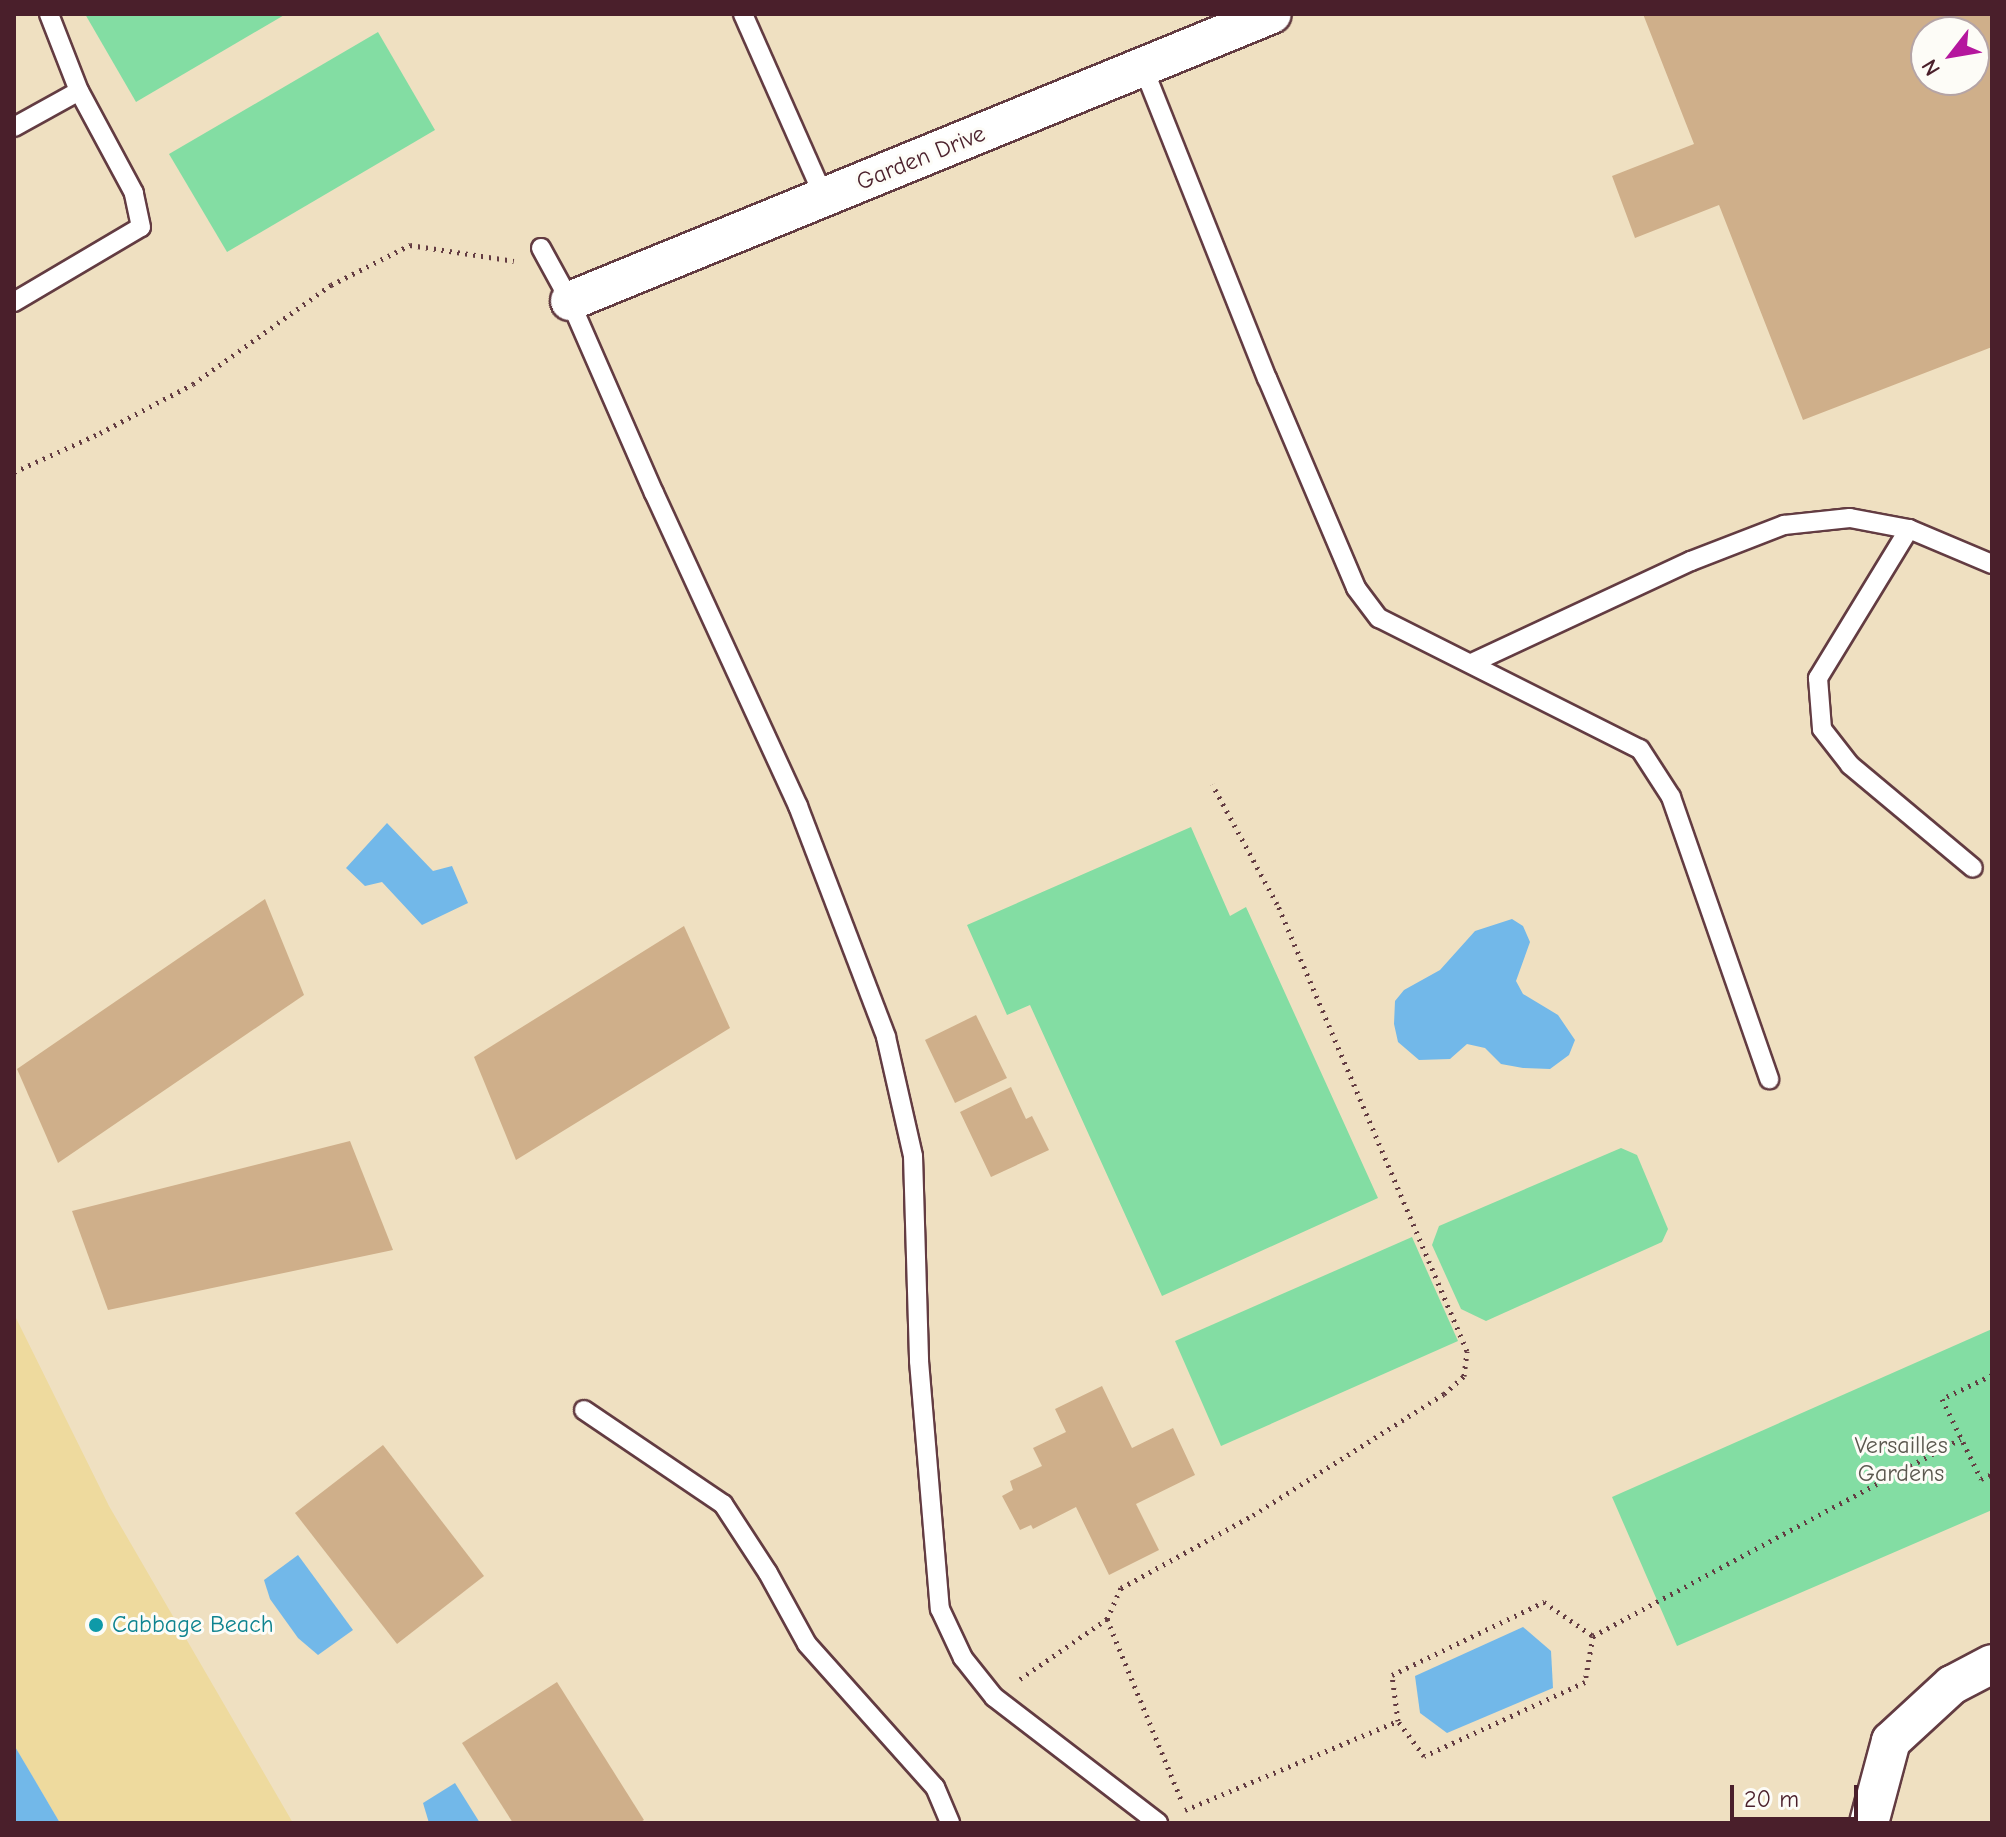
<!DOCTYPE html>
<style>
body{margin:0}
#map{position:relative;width:2006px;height:1837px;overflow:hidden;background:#efe0c1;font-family:"Comic Neue",sans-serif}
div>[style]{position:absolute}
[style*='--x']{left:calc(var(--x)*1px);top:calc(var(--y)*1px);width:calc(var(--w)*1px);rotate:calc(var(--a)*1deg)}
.green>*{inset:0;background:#83dda3}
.sand>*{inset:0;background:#eeda9e}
.water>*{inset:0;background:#72b8e9}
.building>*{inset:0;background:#cfaf8a}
.path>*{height:5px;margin-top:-2.5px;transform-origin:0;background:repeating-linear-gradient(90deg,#633c42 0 2px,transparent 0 8px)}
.roads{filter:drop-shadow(2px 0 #633c42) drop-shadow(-2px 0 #633c42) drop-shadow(0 2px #633c42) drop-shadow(0 -2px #633c42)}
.service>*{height:18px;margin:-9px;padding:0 9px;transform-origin:9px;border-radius:9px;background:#fff}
.minor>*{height:38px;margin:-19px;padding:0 19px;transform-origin:19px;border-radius:19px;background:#fff}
.dots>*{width:22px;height:22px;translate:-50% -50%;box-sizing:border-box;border:4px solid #fdfcf7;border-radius:50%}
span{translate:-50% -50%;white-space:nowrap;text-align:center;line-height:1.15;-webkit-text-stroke:6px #fdfcf7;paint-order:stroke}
.street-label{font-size:24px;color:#4a1f2b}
.park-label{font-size:24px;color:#5b584f}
.culture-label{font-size:24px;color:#0d838f}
.left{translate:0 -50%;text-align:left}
.frame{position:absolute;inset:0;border:16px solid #4a1f2b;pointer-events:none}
.north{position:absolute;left:1910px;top:16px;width:80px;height:80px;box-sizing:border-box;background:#fdfcf7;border:2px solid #b5a4a5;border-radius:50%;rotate:239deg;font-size:22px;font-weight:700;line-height:32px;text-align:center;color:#4a1f2b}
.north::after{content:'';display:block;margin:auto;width:28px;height:36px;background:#b5179e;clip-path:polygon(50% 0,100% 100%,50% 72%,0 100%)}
.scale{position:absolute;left:1730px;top:1785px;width:128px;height:36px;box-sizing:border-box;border:4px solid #4a1f2b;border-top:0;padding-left:10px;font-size:24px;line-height:28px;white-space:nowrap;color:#4a1f2b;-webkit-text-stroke:6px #fdfcf7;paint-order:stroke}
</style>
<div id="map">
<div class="green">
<div style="clip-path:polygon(85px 14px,286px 14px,136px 102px)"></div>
<div style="clip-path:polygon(378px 32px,435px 130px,227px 252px,169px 154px)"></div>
<div style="clip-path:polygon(1191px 827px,1230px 916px,1246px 907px,1378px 1198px,1162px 1296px,1030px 1005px,1007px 1015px,967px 925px)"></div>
<div style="clip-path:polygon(1621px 1148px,1637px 1155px,1668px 1229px,1662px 1242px,1486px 1321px,1461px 1309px,1432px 1245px,1439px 1226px)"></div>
<div style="clip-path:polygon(1412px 1237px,1458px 1341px,1221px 1446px,1175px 1341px)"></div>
<div style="clip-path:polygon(1992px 1329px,1992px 1510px,1677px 1646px,1612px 1497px)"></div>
</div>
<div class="sand">
<div style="clip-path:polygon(14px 1314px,109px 1506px,293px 1823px,60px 1823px,14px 1745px)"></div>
</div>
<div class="water">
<div style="clip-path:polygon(387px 823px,433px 871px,452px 866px,468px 903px,422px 925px,382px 882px,365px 886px,346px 868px)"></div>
<div style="clip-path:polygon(1512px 919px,1523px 926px,1530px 942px,1516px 981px,1523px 994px,1558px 1015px,1575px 1040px,1569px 1055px,1550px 1069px,1523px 1068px,1501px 1064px,1485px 1048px,1467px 1044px,1450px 1059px,1419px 1060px,1398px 1042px,1394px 1024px,1395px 1001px,1404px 990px,1440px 970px,1475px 931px)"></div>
<div style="clip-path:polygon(298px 1555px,353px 1630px,318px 1655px,298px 1638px,270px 1599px,264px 1580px)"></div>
<div style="clip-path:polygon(1523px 1627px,1551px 1651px,1553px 1688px,1447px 1733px,1420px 1713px,1415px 1676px)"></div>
<div style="clip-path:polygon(14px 1745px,33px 1777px,60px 1823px,14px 1823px)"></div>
<div style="clip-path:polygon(455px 1783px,480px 1823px,429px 1823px,423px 1803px)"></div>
</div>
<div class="building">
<div style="clip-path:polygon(evenodd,1643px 14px,1992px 14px,1992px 347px,1803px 420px,1719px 205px,1635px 238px,1612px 176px,1694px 144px,1643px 14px,1926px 32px,1974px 32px,1974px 80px,1926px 80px,1926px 32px)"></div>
<div style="clip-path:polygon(265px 899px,304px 995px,58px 1163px,17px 1069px)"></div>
<div style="clip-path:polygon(684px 926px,730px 1028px,516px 1160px,474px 1057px)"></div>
<div style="clip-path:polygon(976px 1015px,1007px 1078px,955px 1103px,925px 1040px)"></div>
<div style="clip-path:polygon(1011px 1087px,1026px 1119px,1032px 1116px,1049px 1150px,991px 1177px,960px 1112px)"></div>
<div style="clip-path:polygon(350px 1141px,393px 1250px,108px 1310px,72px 1211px)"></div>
<div style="clip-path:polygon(1102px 1386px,1132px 1448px,1173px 1428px,1195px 1475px,1136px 1504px,1159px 1550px,1109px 1575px,1076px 1507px,1033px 1529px,1031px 1525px,1020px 1530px,1002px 1496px,1013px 1490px,1010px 1481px,1042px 1466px,1033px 1448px,1066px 1432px,1055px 1409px)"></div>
<div style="clip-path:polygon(383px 1445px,484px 1576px,397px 1644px,295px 1513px)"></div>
<div style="clip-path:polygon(557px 1682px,644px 1820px,639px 1823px,513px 1823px,462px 1743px)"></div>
</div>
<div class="path">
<div style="--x:14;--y:472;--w:94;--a:-24.4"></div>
<div style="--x:100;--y:433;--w:105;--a:-27.8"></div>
<div style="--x:193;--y:384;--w:170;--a:-35.7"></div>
<div style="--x:331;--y:285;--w:89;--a:-26.9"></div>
<div style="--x:410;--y:245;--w:105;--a:8.7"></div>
<div style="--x:1992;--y:1375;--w:55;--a:154.4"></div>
<div style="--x:1942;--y:1399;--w:89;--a:64"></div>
<div style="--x:1981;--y:1479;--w:12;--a:-24"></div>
<div style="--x:1544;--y:1602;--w:60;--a:34.8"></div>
<div style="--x:1593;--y:1636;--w:47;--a:99.9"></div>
<div style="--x:1585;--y:1682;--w:177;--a:155.3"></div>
<div style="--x:1424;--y:1756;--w:44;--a:-126.6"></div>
<div style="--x:1398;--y:1721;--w:46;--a:-97.4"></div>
<div style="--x:1392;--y:1675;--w:169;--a:-25.7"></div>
<div style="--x:1107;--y:1619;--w:195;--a:67.7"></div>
<div style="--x:1593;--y:1636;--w:417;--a:-28.2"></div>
<div style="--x:1020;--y:1679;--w:106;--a:-34.6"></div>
<div style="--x:1107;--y:1619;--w:34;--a:-66"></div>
<div style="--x:1121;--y:1588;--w:151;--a:-28.9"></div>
<div style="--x:1253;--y:1515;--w:226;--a:-32.4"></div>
<div style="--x:1444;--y:1394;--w:27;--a:-42"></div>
<div style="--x:1464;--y:1376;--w:25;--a:-83"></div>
<div style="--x:1467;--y:1351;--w:486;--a:-113"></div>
<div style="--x:1277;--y:904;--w:136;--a:-118.4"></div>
<div style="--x:1185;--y:1810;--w:231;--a:-22.7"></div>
</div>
<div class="roads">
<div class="service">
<div style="--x:743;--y:14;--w:200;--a:66.1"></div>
<div style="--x:1143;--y:67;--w:335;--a:68.3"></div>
<div style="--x:1267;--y:378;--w:228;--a:67"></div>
<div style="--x:1356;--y:588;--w:38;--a:53"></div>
<div style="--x:1379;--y:618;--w:292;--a:26.7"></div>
<div style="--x:1640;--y:749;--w:57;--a:57.1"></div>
<div style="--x:1671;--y:797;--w:299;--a:70.8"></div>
<div style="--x:14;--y:127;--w:74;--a:-29"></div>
<div style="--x:541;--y:248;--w:60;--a:61.3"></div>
<div style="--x:570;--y:301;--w:210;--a:66.4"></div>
<div style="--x:654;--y:493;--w:345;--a:65.3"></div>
<div style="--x:798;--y:806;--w:247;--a:69.1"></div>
<div style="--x:886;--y:1037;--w:122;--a:77.2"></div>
<div style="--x:913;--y:1156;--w:205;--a:88.3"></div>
<div style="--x:919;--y:1361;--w:249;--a:85.2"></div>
<div style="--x:940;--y:1609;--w:54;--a:64.9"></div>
<div style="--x:963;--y:1658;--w:50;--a:51.5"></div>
<div style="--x:994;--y:1697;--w:207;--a:37.5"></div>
<div style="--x:14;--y:302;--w:147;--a:-30.6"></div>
<div style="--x:141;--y:227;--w:35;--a:-102"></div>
<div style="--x:134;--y:193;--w:116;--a:-118.3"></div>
<div style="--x:79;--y:91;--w:83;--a:-111.3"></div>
<div style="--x:1909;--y:529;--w:175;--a:121.4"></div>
<div style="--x:1818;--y:678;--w:51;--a:85.5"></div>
<div style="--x:1822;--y:729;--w:46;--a:52.1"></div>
<div style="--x:1850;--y:765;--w:160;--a:39.9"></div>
<div style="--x:1472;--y:663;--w:242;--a:-25"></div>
<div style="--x:1691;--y:561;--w:100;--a:-21.2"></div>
<div style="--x:1784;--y:525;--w:66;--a:-6.1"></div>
<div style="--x:1850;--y:518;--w:60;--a:10.6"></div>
<div style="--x:1909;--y:529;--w:90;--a:22.9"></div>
<div style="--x:584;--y:1410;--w:168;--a:34.1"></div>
<div style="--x:723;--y:1504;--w:82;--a:56.9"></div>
<div style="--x:768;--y:1573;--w:81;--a:61.2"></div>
<div style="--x:807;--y:1644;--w:192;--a:48.2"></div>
<div style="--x:935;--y:1787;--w:39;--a:67"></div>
</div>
<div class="minor">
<div style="--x:570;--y:301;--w:758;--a:-22.24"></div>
<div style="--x:1869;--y:1823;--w:85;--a:-75"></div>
<div style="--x:1891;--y:1741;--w:83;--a:-42.6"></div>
<div style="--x:1952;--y:1685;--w:45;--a:-27.7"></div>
</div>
</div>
<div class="dots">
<div style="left:96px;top:1625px;background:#0f9aa8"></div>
</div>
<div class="street-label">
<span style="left:921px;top:158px;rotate:-22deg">Garden Drive</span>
</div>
<div class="park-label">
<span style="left:1901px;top:1460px">Versailles<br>Gardens</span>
</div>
<div class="culture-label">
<span class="left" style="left:112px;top:1625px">Cabbage Beach</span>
</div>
<div class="frame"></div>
<div class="north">N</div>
<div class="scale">20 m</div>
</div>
